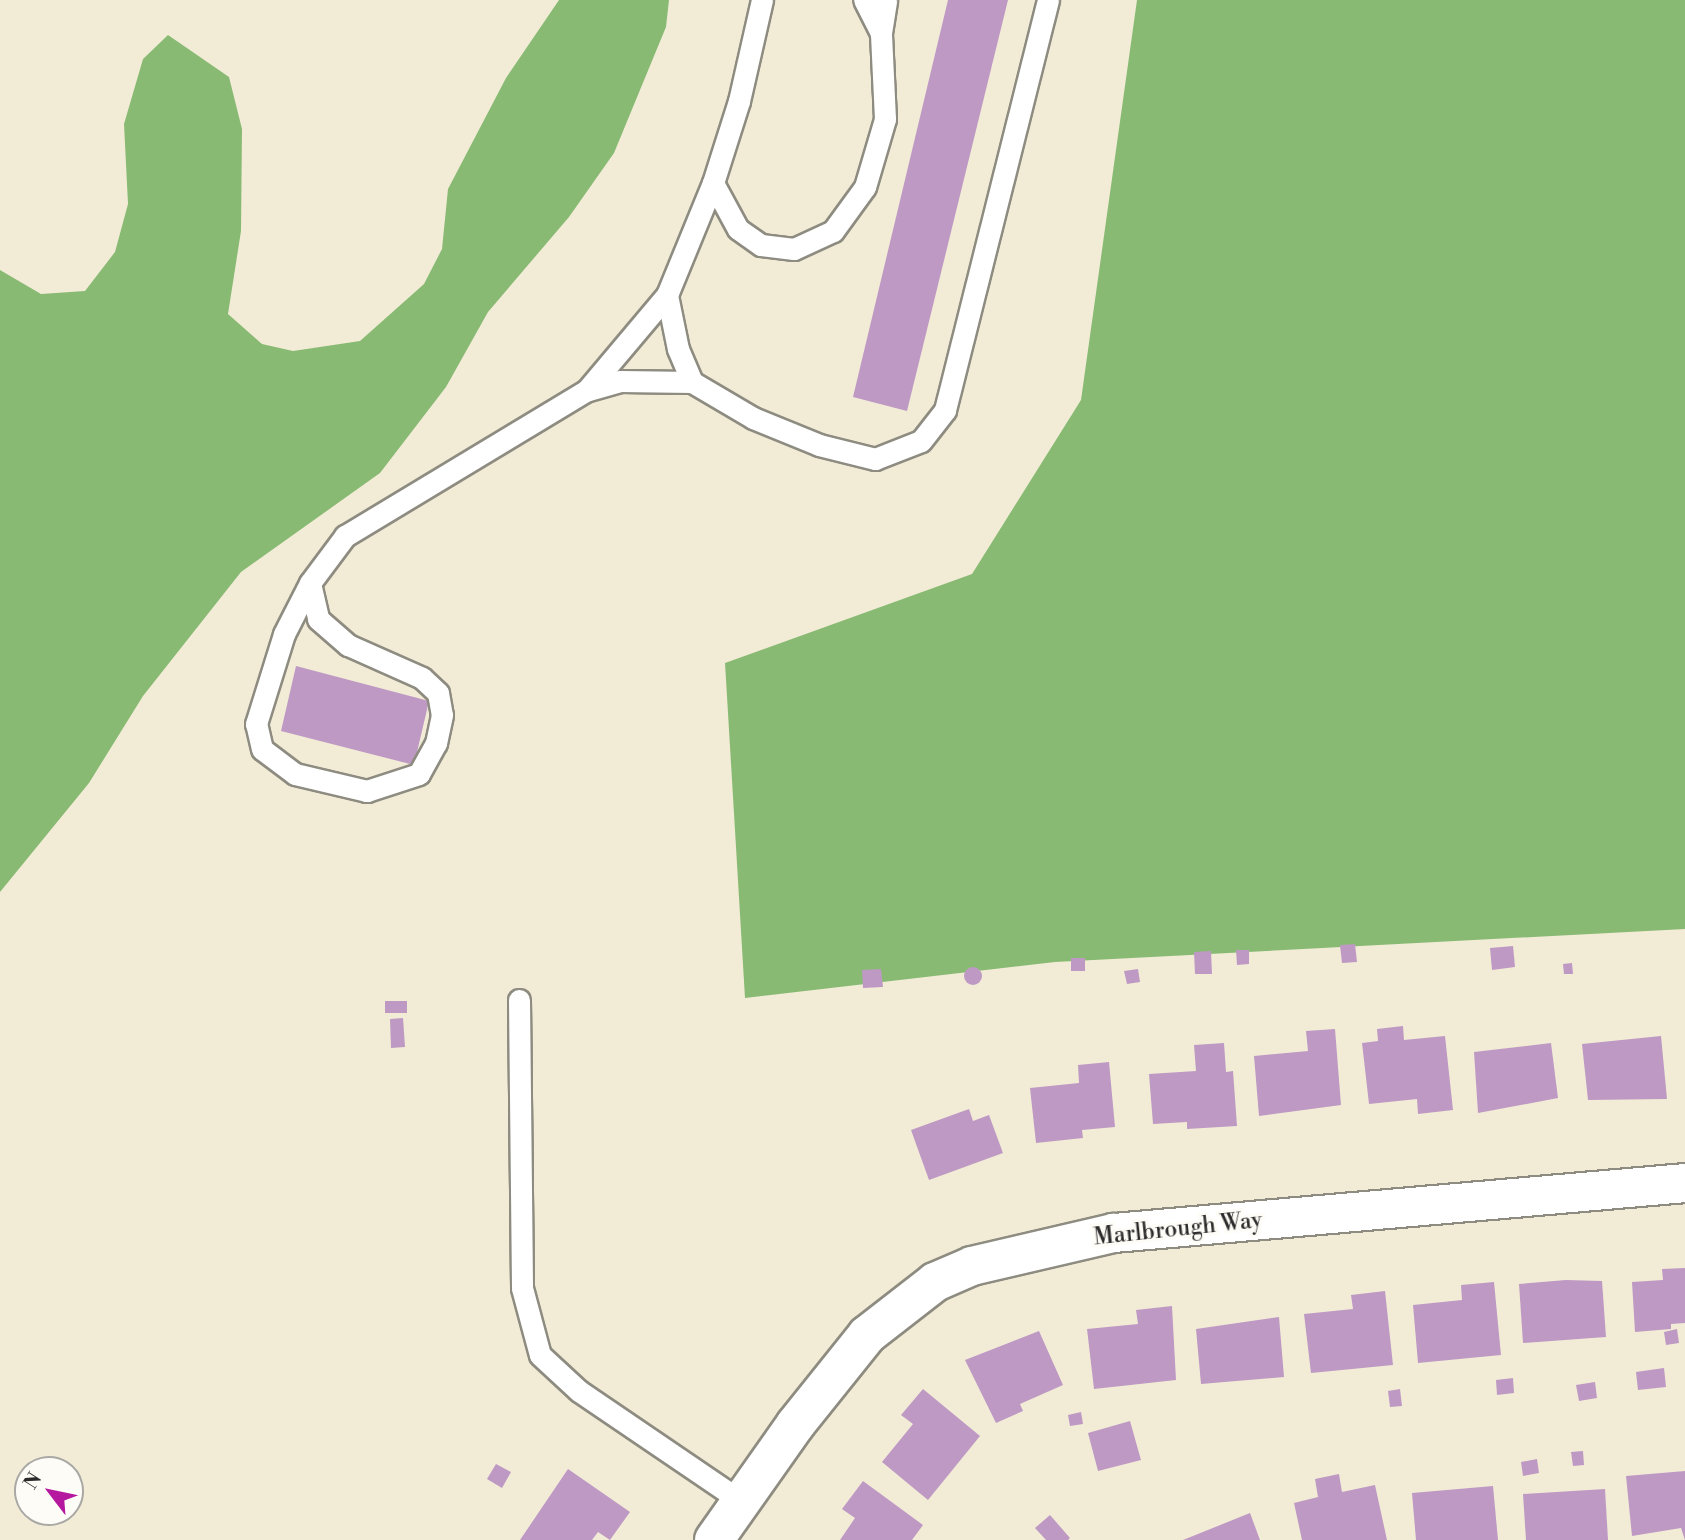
<!DOCTYPE html>
<style>
body{margin:0}
#map{position:relative;width:1685px;height:1540px;overflow:hidden;background:#f2ecd7;font-family:"Libre Bodoni",serif}
div>[style]{position:absolute}
[style*='--x']{left:calc(var(--x)*1px);top:calc(var(--y)*1px);width:calc(var(--w)*1px);rotate:calc(var(--a)*1deg)}
.forest>*{inset:0;background:#89ba74}
.building>*{inset:0;background:#be99c4}
.round{border-radius:50%}
.roads{filter:drop-shadow(2px 0 #8e8c81) drop-shadow(-2px 0 #8e8c81) drop-shadow(0 2px #8e8c81) drop-shadow(0 -2px #8e8c81)}
.lane>*{height:21px;margin:-10.5px;padding:0 10.5px;transform-origin:10.5px;border-radius:10.5px;background:#fff}
.street>*{height:38px;margin:-19px;padding:0 19px;transform-origin:19px;border-radius:19px;background:#fff}
span{translate:-50% -50%;white-space:nowrap;text-align:center;line-height:1.15;-webkit-text-stroke:6px #fdfcf7;paint-order:stroke}
.street-label{font-size:23px;color:#2b2b2b}
.north{position:absolute;left:14px;top:1456px;width:70px;height:70px;box-sizing:border-box;background:#fdfcf7;border:2px solid #a9a8a5;border-radius:50%;rotate:302deg;font-size:19px;font-weight:700;line-height:28px;text-align:center;color:#2b2b2b}
.north::after{content:'';display:block;margin:auto;width:24px;height:32px;background:#b5179e;clip-path:polygon(50% 0,100% 100%,50% 72%,0 100%)}
</style>
<div id="map">
<div class="forest">
<div style="clip-path:polygon(559px 0,669px 0,666px 27px,614px 153px,569px 217px,488px 312px,446px 387px,380px 473px,241px 572px,143px 696px,89px 783px,0 892px,0 270px,41px 294px,85px 291px,115px 252px,128px 204px,124px 124px,143px 59px,168px 35px,229px 77px,242px 129px,241px 231px,228px 314px,262px 344px,293px 351px,360px 341px,424px 284px,442px 249px,448px 189px,506px 78px)"></div>
<div style="clip-path:polygon(1137px 0,1685px 0,1685px 929px,1055px 962px,745px 998px,725px 663px,972px 574px,1081px 400px)"></div>
</div>
<div class="building">
<div style="clip-path:polygon(948px 0,1008px 0,907px 411px,853px 397px)"></div>
<div style="clip-path:polygon(296px 666px,429px 701px,414px 765px,281px 731px)"></div>
<div style="clip-path:polygon(1355px 944px,1357px 962px,1342px 963px,1340px 945px)"></div>
<div style="clip-path:polygon(1513px 946px,1515px 967px,1492px 970px,1490px 948px)"></div>
<div style="clip-path:polygon(1236px 950px,1249px 950px,1249px 964px,1237px 965px)"></div>
<div style="clip-path:polygon(1211px 951px,1212px 974px,1195px 974px,1194px 952px)"></div>
<div style="clip-path:polygon(1071px 958px,1085px 958px,1085px 971px,1071px 971px)"></div>
<div style="clip-path:polygon(1572px 963px,1573px 974px,1564px 974px,1563px 964px)"></div>
<div class="round" style="left:964px;top:967px;width:18px;height:18px"></div>
<div style="clip-path:polygon(881px 969px,883px 987px,863px 988px,862px 970px)"></div>
<div style="clip-path:polygon(1138px 969px,1140px 982px,1127px 984px,1124px 971px)"></div>
<div style="clip-path:polygon(385px 1001px,407px 1001px,407px 1013px,385px 1013px)"></div>
<div style="clip-path:polygon(403px 1018px,405px 1047px,391px 1048px,390px 1019px)"></div>
<div style="clip-path:polygon(1403px 1026px,1404px 1040px,1445px 1036px,1453px 1110px,1418px 1114px,1417px 1099px,1369px 1104px,1362px 1043px,1378px 1041px,1377px 1029px)"></div>
<div style="clip-path:polygon(1335px 1029px,1341px 1105px,1259px 1116px,1254px 1056px,1308px 1051px,1306px 1031px)"></div>
<div style="clip-path:polygon(1661px 1036px,1667px 1099px,1588px 1100px,1582px 1044px)"></div>
<div style="clip-path:polygon(1224px 1043px,1226px 1072px,1233px 1071px,1237px 1126px,1187px 1129px,1187px 1122px,1153px 1124px,1149px 1074px,1196px 1071px,1194px 1045px)"></div>
<div style="clip-path:polygon(1551px 1043px,1558px 1098px,1478px 1113px,1474px 1052px)"></div>
<div style="clip-path:polygon(1109px 1062px,1115px 1127px,1082px 1130px,1083px 1138px,1036px 1143px,1030px 1088px,1079px 1083px,1078px 1065px)"></div>
<div style="clip-path:polygon(969px 1109px,973px 1121px,989px 1115px,1003px 1153px,929px 1180px,911px 1130px)"></div>
<div style="clip-path:polygon(1685px 1268px,1685px 1323px,1671px 1324px,1671px 1329px,1635px 1332px,1632px 1282px,1663px 1280px,1662px 1269px)"></div>
<div style="clip-path:polygon(1566px 1280px,1602px 1281px,1606px 1337px,1523px 1343px,1519px 1284px)"></div>
<div style="clip-path:polygon(1494px 1282px,1501px 1355px,1418px 1363px,1413px 1305px,1462px 1300px,1461px 1285px)"></div>
<div style="clip-path:polygon(1385px 1291px,1393px 1365px,1311px 1373px,1304px 1314px,1353px 1309px,1351px 1295px)"></div>
<div style="clip-path:polygon(1172px 1306px,1176px 1380px,1094px 1389px,1087px 1329px,1138px 1324px,1136px 1310px)"></div>
<div style="clip-path:polygon(1279px 1317px,1284px 1377px,1201px 1384px,1196px 1329px)"></div>
<div style="clip-path:polygon(1677px 1329px,1679px 1343px,1666px 1345px,1664px 1332px)"></div>
<div style="clip-path:polygon(1039px 1331px,1063px 1385px,1020px 1404px,1023px 1411px,996px 1423px,965px 1360px)"></div>
<div style="clip-path:polygon(1664px 1368px,1666px 1387px,1638px 1390px,1636px 1372px)"></div>
<div style="clip-path:polygon(1513px 1378px,1514px 1393px,1497px 1395px,1496px 1380px)"></div>
<div style="clip-path:polygon(1595px 1382px,1597px 1398px,1579px 1401px,1576px 1385px)"></div>
<div style="clip-path:polygon(923px 1389px,980px 1436px,928px 1500px,882px 1462px,913px 1424px,901px 1415px)"></div>
<div style="clip-path:polygon(1400px 1389px,1402px 1406px,1390px 1407px,1388px 1391px)"></div>
<div style="clip-path:polygon(1081px 1412px,1083px 1424px,1070px 1426px,1068px 1415px)"></div>
<div style="clip-path:polygon(1130px 1421px,1141px 1460px,1098px 1471px,1088px 1433px)"></div>
<div style="clip-path:polygon(1583px 1451px,1584px 1465px,1573px 1466px,1571px 1452px)"></div>
<div style="clip-path:polygon(1537px 1459px,1539px 1473px,1523px 1476px,1521px 1462px)"></div>
<div style="clip-path:polygon(496px 1464px,511px 1472px,502px 1488px,487px 1479px)"></div>
<div style="clip-path:polygon(568px 1469px,630px 1512px,610px 1540px,598px 1532px,592px 1540px,520px 1540px)"></div>
<div style="clip-path:polygon(1685px 1471px,1685px 1540px,1681px 1528px,1632px 1536px,1626px 1476px)"></div>
<div style="clip-path:polygon(1339px 1474px,1342px 1492px,1375px 1485px,1387px 1540px,1302px 1540px,1294px 1503px,1318px 1497px,1315px 1479px)"></div>
<div style="clip-path:polygon(863px 1481px,923px 1525px,912px 1540px,840px 1540px,855px 1518px,842px 1509px)"></div>
<div style="clip-path:polygon(1493px 1486px,1498px 1540px,1416px 1540px,1412px 1493px)"></div>
<div style="clip-path:polygon(1605px 1489px,1608px 1540px,1526px 1540px,1523px 1494px)"></div>
<div style="clip-path:polygon(1250px 1513px,1260px 1540px,1183px 1540px)"></div>
<div style="clip-path:polygon(1050px 1515px,1070px 1538px,1068px 1540px,1046px 1540px,1035px 1528px)"></div>
</div>
<div class="roads">
<div class="lane">
<div style="--x:881;--y:33;--w:33;--a:-81"></div>
<div style="--x:713;--y:183;--w:52;--a:61.5"></div>
<div style="--x:738;--y:229;--w:28;--a:35"></div>
<div style="--x:761;--y:245;--w:33;--a:7"></div>
<div style="--x:794;--y:249;--w:43;--a:-24.8"></div>
<div style="--x:833;--y:231;--w:54;--a:-54"></div>
<div style="--x:865;--y:187;--w:71;--a:-73.6"></div>
<div style="--x:885;--y:119;--w:86;--a:-92.7"></div>
<div style="--x:881;--y:33;--w:37;--a:-117"></div>
<div style="--x:667;--y:295;--w:55;--a:78.5"></div>
<div style="--x:678;--y:349;--w:36;--a:67"></div>
<div style="--x:692;--y:382;--w:71;--a:30.5"></div>
<div style="--x:753;--y:418;--w:71;--a:22.2"></div>
<div style="--x:819;--y:445;--w:58;--a:14"></div>
<div style="--x:875;--y:459;--w:49;--a:-21.4"></div>
<div style="--x:921;--y:441;--w:39;--a:-52"></div>
<div style="--x:945;--y:410;--w:423;--a:-75.9"></div>
<div style="--x:589;--y:390;--w:32;--a:-16"></div>
<div style="--x:620;--y:381;--w:72;--a:0.8"></div>
<div style="--x:310;--y:583;--w:37;--a:77"></div>
<div style="--x:318;--y:619;--w:40;--a:41"></div>
<div style="--x:348;--y:645;--w:81;--a:24"></div>
<div style="--x:422;--y:678;--w:22;--a:43"></div>
<div style="--x:438;--y:693;--w:22;--a:80"></div>
<div style="--x:442;--y:715;--w:29;--a:102"></div>
<div style="--x:436;--y:743;--w:35;--a:119"></div>
<div style="--x:419;--y:774;--w:55;--a:161.9"></div>
<div style="--x:367;--y:791;--w:74;--a:-166.7"></div>
<div style="--x:295;--y:774;--w:41;--a:-142.9"></div>
<div style="--x:262;--y:749;--w:26;--a:-103"></div>
<div style="--x:256;--y:724;--w:94;--a:-72.7"></div>
<div style="--x:284;--y:634;--w:57;--a:-63"></div>
<div style="--x:310;--y:583;--w:59;--a:-53.3"></div>
<div style="--x:345;--y:536;--w:283;--a:-31.1"></div>
<div style="--x:587;--y:390;--w:124;--a:-49.9"></div>
<div style="--x:667;--y:295;--w:121;--a:-67.7"></div>
<div style="--x:713;--y:183;--w:86;--a:-72.4"></div>
<div style="--x:739;--y:101;--w:104;--a:-77.2"></div>
<div style="--x:519;--y:1000;--w:288;--a:89.4"></div>
<div style="--x:522;--y:1288;--w:69;--a:75"></div>
<div style="--x:540;--y:1355;--w:53;--a:42.7"></div>
<div style="--x:579;--y:1391;--w:196;--a:34.2"></div>
</div>
<div class="street">
<div style="--x:714;--y:1540;--w:141;--a:-54.8"></div>
<div style="--x:795;--y:1425;--w:115;--a:-51.3"></div>
<div style="--x:867;--y:1335;--w:86;--a:-37.9"></div>
<div style="--x:935;--y:1282;--w:40;--a:-23.4"></div>
<div style="--x:972;--y:1266;--w:146;--a:-13.1"></div>
<div style="--x:1114;--y:1233;--w:573;--a:-5"></div>
</div>
</div>
<div class="street-label">
<span style="left:1178px;top:1229px;rotate:-6deg">Marlbrough Way</span>
</div>
<div class="north">N</div>
</div>
